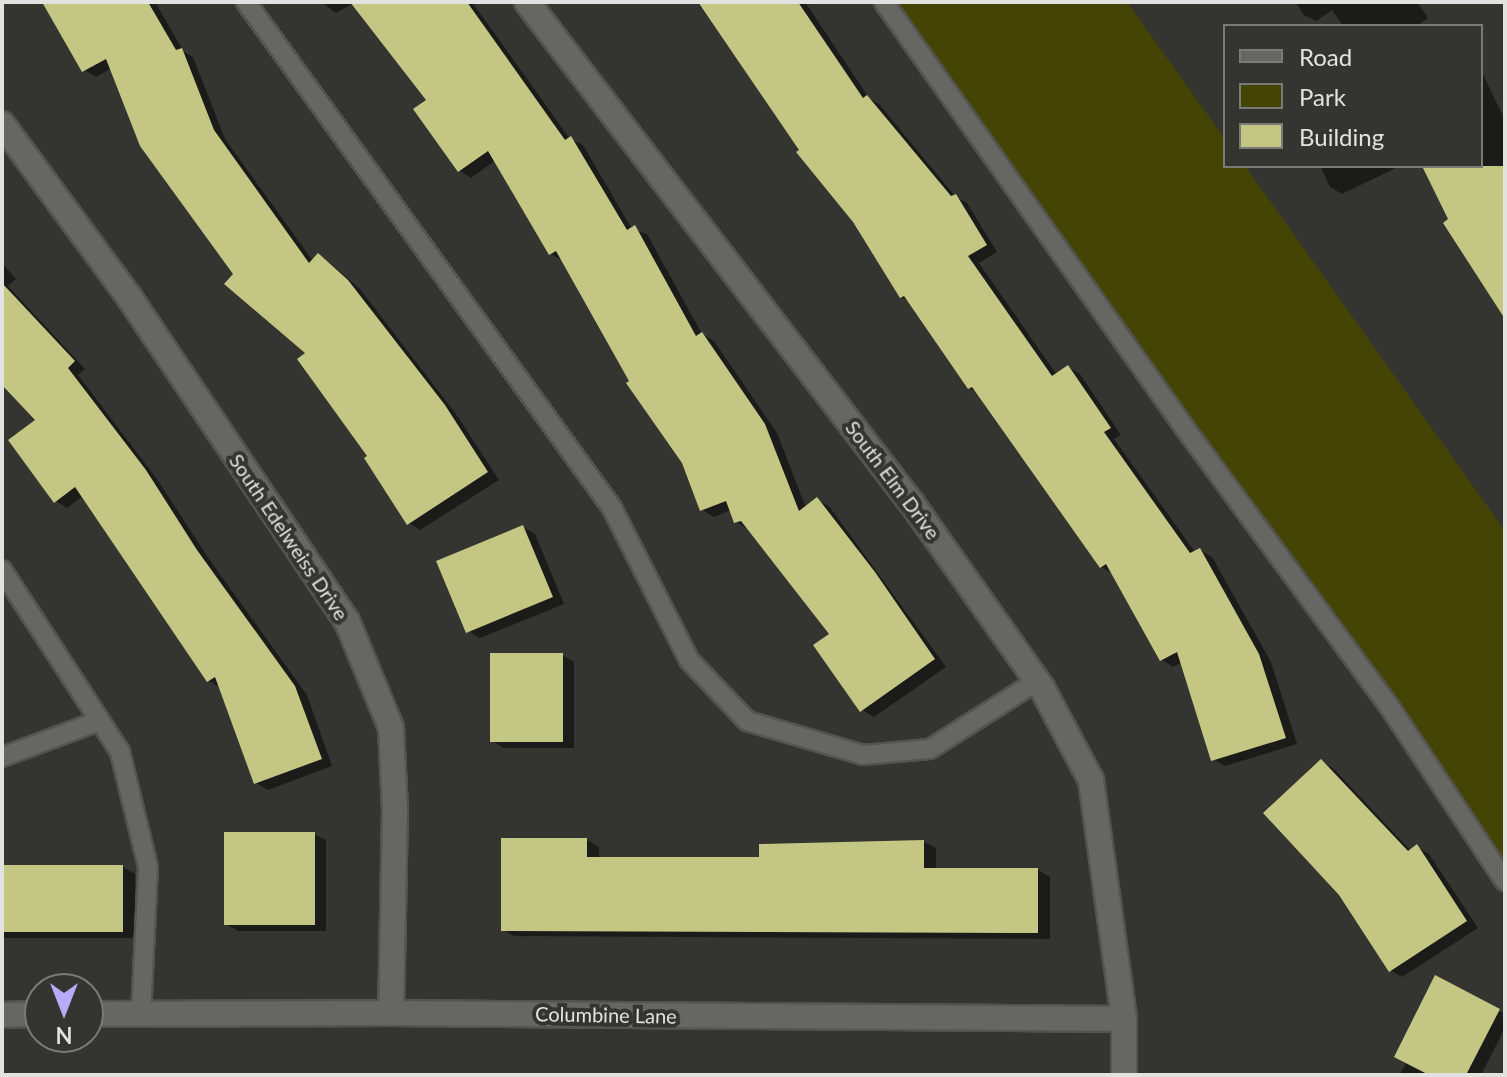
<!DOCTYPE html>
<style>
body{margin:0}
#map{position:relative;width:1507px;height:1077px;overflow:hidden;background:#343530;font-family:Lato,sans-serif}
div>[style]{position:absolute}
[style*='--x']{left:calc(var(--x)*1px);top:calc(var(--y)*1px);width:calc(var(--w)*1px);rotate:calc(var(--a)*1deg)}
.green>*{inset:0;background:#444405}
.shadow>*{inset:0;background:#0007}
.building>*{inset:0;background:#c4c783}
.roads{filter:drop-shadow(2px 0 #535450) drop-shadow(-2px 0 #535450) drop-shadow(0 2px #535450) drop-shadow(0 -2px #535450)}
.lane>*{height:18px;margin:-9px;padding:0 9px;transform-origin:9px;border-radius:9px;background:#666762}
.street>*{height:24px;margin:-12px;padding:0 12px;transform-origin:12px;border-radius:12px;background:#666762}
span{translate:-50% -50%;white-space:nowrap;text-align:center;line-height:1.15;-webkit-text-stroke:8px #343530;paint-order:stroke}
.street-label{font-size:20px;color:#e2e3e0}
.frame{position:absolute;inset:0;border:4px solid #e2e3e0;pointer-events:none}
.legend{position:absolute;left:1223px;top:24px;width:260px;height:144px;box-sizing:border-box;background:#343530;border:2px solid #7a7b76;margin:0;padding:10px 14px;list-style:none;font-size:24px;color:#e2e3e0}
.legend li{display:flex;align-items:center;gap:16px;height:40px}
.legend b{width:40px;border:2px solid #7a7b76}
.north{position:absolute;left:24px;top:973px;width:80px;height:80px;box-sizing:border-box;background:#343530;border:2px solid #7a7b76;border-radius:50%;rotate:180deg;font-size:22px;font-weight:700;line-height:32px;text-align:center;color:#e2e3e0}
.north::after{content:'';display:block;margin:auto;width:28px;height:36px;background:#b6acf8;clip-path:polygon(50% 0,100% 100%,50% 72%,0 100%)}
</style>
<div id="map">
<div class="green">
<div style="clip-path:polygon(896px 2px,1127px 2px,1225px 139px,1225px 166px,1245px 166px,1505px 531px,1505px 876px)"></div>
</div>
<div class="shadow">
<div style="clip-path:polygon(44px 2px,155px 2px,184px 52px,193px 57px,225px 139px,313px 261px,318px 256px,330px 263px,360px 289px,456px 414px,499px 480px,420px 530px,409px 523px,309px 353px,235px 274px,112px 68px,96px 77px,84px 70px)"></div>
<div style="clip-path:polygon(321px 2px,472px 2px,570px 139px,583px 145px,632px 229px,647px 234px,702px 334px,714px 341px,777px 433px,806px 508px,817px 500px,829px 506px,946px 667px,874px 717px,862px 710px,832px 634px,748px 529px,736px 522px,731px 510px,714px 517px,702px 510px,683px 462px,563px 261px,551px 254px,496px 160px,471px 178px,460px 171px,428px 101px,354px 3px,336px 13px)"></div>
<div style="clip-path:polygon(697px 2px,805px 2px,869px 98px,879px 104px,955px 196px,967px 203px,997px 252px,979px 263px,1057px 375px,1068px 367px,1080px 374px,1121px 435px,1114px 439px,1195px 552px,1200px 550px,1212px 557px,1271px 662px,1297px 744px,1225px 766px,1213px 759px,1182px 662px,1173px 667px,1162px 660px,1113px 574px,1101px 567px,978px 393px,969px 388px,910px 302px,901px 297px,854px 221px)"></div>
<div style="clip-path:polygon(1295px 2px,1417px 2px,1428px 18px,1417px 26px,1343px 26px,1332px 10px,1316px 21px,1304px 15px)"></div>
<div style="clip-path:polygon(1481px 70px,1505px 120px,1505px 315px,1450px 220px,1424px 166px,1481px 166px)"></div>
<div style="clip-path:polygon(1320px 166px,1400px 166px,1342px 194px,1330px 187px)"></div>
<div style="clip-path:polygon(2px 263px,16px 279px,8px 286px,85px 369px,78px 375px,157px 479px,209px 559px,307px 695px,332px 766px,268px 790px,256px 783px,221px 688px,209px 681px,83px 496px,67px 508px,56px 501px,38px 420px,2px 383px)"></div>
<div style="clip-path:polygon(523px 527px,535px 534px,564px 604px,480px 638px,468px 631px)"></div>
<div style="clip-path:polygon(562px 655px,574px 662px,574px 748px,504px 748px,492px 741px)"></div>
<div style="clip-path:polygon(1321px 762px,1333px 768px,1411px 851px,1417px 847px,1429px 854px,1478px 928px,1402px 977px,1390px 970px)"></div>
<div style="clip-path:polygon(314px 834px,326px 840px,326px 931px,238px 931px,226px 924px)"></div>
<div style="clip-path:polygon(587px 840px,599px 847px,599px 859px,761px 859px,924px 842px,936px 848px,936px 870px,1038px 870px,1050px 877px,1050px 939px,514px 936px,503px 930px)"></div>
<div style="clip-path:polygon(2px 866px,123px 867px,135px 874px,135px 938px,2px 938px)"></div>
<div style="clip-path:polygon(1436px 978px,1505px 1014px,1505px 1028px,1481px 1075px,1399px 1075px,1407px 1062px)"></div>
</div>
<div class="building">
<div style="clip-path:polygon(42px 2px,148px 2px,176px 50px,182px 48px,214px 130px,309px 263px,318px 253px,348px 280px,445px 405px,488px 472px,407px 525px,364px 458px,367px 456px,297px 359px,305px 353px,224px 284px,233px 274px,140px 146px,106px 59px,82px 72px)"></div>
<div style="clip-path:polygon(350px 2px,467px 2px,565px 140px,571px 136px,627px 230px,635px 225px,696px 336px,702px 332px,765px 424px,799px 511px,817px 497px,875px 572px,935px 659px,860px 712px,813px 645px,829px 634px,741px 521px,734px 523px,726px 501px,700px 511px,682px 463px,626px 383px,629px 381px,556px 251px,549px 255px,488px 151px,458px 172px,413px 109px,426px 100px)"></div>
<div style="clip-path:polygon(698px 2px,798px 2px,863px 98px,867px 95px,951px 196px,956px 194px,987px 245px,968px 256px,1052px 376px,1068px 365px,1111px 428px,1104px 432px,1190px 553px,1200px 548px,1259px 654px,1286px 738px,1211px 761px,1177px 652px,1160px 661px,1106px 564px,1100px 568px,972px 387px,968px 389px,904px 296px,900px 298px,853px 222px,796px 152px,799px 150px)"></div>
<div style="clip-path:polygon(1422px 166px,1505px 166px,1505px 319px,1443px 223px,1448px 219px)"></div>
<div style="clip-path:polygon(2px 283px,75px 361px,68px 368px,146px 470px,197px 550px,295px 686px,322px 759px,254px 784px,215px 677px,207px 682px,75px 487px,54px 503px,8px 440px,35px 420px,2px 385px)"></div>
<div style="clip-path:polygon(523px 525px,553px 597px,466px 633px,436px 561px)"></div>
<div style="clip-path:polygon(490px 653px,563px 653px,563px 742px,490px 742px)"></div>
<div style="clip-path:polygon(1321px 759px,1408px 851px,1417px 844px,1467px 921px,1389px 972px,1339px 895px,1263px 813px)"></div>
<div style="clip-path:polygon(224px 832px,315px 832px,315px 925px,224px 925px)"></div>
<div style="clip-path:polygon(501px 838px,587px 838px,587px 857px,759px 857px,759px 844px,924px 840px,924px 868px,1038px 868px,1038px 933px,501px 931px)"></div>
<div style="clip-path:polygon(2px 865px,123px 865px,123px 932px,2px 932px)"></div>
<div style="clip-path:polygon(1435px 975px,1500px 1009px,1466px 1075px,1429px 1075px,1394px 1057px)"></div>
</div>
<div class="roads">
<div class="lane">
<div style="--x:246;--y:2;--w:624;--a:54.12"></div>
<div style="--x:612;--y:508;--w:170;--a:63.1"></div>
<div style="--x:689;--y:660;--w:84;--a:46.4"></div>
<div style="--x:747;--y:721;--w:121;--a:16.3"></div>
<div style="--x:863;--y:755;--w:67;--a:-5.1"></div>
<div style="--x:930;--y:749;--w:127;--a:-32.4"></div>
<div style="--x:884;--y:2;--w:520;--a:54.78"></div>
<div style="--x:1184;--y:427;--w:346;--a:53.7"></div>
<div style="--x:1389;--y:706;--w:210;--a:56.5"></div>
<div style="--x:2;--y:570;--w:217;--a:57"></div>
<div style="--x:120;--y:752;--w:118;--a:76.3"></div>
<div style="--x:148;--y:867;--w:147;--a:92.7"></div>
<div style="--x:2;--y:757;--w:103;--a:-20.4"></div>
</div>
<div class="street">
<div style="--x:527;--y:2;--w:634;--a:52.5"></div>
<div style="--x:913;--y:505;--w:224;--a:54.8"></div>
<div style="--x:1042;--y:688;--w:104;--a:62"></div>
<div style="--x:1091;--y:780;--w:241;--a:82.1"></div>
<div style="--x:1124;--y:1019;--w:56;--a:90"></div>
<div style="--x:2;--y:124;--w:215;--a:53.7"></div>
<div style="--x:129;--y:297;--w:391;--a:56.1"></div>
<div style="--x:347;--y:621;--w:116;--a:67.6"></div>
<div style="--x:391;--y:728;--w:81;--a:87.2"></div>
<div style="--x:395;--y:809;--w:204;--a:91.1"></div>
<div style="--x:88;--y:1014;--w:303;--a:-0.2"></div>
<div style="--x:391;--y:1013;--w:733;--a:0.47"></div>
<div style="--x:2;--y:1015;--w:38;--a:-2"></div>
</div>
</div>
<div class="street-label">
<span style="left:893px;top:480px;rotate:53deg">South Elm Drive</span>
<span style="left:289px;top:537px;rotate:56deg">South Edelweiss Drive</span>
<span style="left:606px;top:1015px;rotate:1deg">Columbine Lane</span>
</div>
<div class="frame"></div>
<ul class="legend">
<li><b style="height:10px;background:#666762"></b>Road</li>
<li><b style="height:22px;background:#444405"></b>Park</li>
<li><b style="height:22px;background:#c4c783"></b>Building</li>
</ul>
<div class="north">N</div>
</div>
